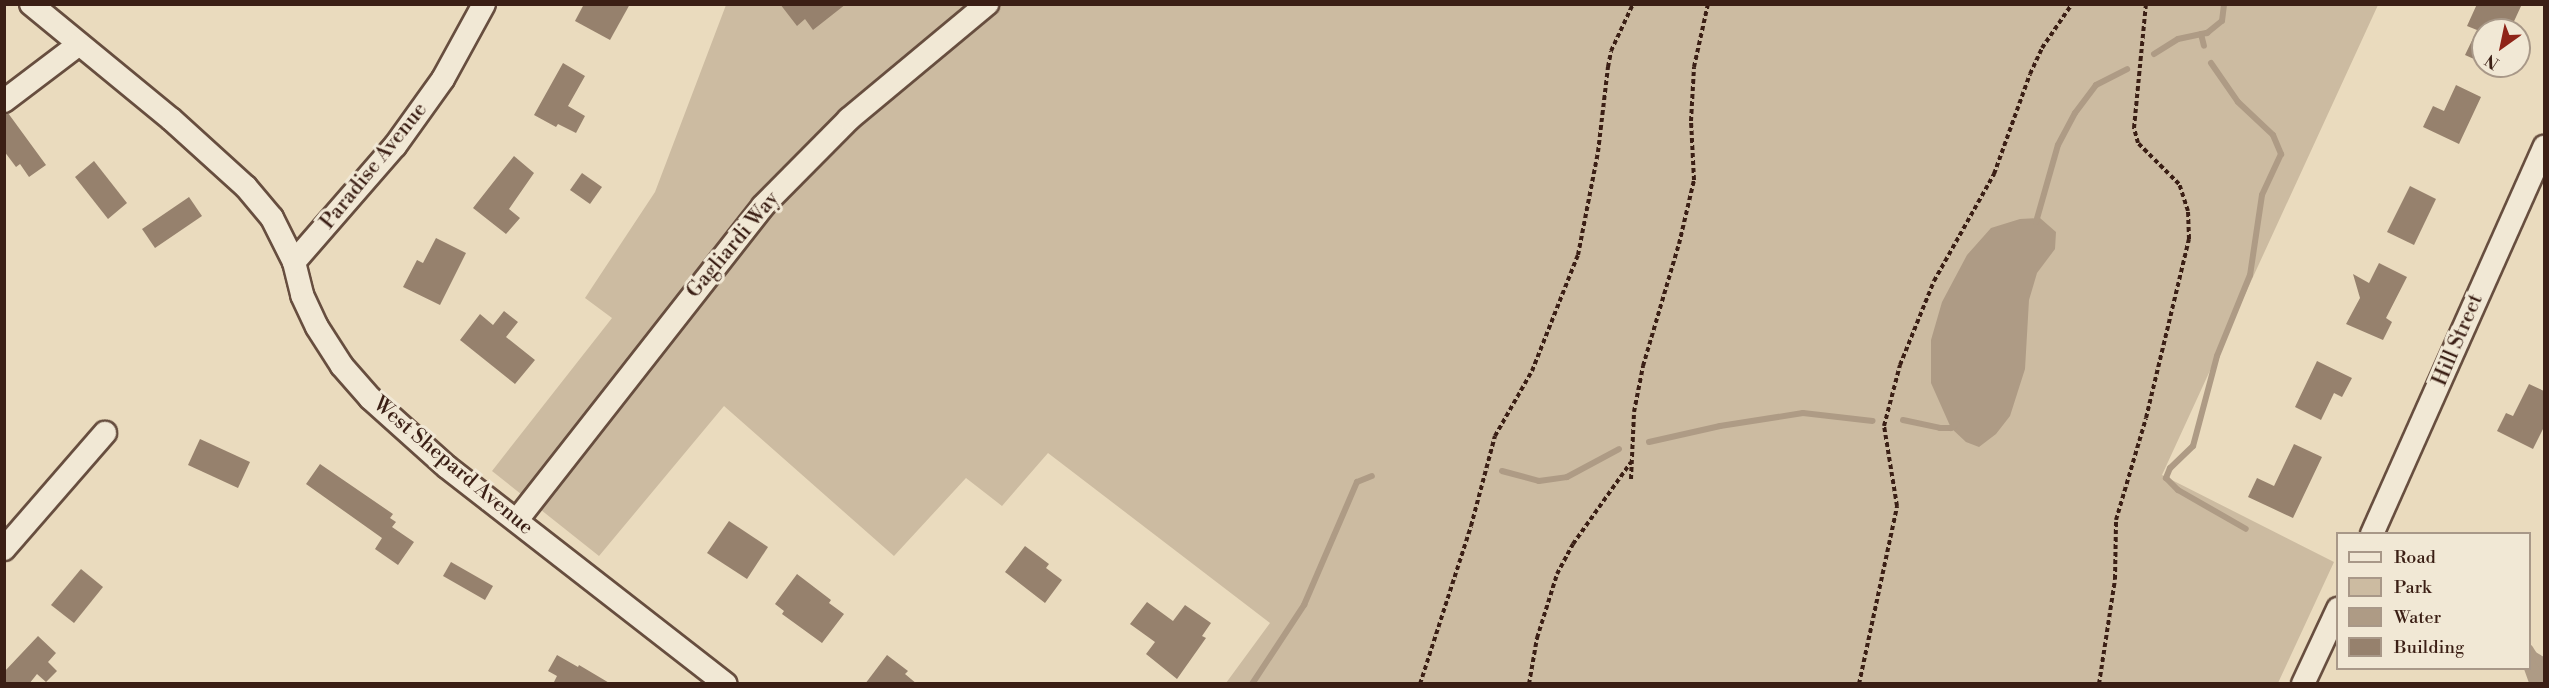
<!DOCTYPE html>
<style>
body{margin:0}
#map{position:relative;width:2549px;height:688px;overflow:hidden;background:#eadbbe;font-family:"Libre Bodoni",serif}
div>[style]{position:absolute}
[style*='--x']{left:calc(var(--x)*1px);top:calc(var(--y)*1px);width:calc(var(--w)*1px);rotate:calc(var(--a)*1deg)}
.green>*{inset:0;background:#ccbba1}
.water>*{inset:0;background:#ae9b85}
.stream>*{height:6px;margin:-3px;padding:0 3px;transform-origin:3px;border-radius:3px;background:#ae9b85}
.building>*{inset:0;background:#96816d}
.path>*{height:4px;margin-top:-2px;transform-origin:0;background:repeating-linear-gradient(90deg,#3b1f15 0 4.5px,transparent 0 7.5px)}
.roads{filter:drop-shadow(2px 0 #674e3f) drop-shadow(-2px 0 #674e3f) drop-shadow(0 2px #674e3f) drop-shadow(0 -2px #674e3f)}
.minor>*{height:22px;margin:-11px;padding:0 11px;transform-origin:11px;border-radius:11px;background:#f1e8d5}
span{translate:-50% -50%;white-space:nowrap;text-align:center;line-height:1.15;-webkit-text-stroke:6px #f1e8d5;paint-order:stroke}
.street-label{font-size:21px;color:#3b1f15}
.frame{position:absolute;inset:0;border:6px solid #3b1f15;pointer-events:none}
.legend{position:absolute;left:2336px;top:532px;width:195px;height:138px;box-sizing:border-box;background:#f1e8d5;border:2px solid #a89888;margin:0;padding:8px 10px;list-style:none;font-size:18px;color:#3b1f15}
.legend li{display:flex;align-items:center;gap:12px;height:30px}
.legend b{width:30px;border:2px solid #a89888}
.north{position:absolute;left:2471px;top:18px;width:60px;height:60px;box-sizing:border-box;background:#f1e8d5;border:2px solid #a89888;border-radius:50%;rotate:213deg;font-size:16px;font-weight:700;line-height:24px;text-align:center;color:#3b1f15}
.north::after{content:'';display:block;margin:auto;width:21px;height:27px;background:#8f2418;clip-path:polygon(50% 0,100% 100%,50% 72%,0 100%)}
</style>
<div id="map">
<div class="green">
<div style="clip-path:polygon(726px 5px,2378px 5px,2162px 475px,2334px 562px,2278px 683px,1226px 683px,1270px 623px,1048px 453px,1002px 506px,966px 478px,894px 556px,724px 406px,599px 556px,492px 471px,612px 318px,585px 298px,655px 192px)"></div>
</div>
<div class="water">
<div style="clip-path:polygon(2040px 218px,2056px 232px,2055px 249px,2037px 273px,2029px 300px,2025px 369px,2010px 416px,1996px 434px,1979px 447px,1966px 442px,1951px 428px,1931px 383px,1931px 340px,1942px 302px,1967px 255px,1991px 228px,2020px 219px)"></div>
<div style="clip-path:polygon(2532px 650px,2544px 657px,2544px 683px,2529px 683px,2524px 669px,2530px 668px,2530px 652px)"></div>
</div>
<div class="stream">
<div style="--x:2201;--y:34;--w:12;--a:76"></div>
<div style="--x:2154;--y:54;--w:28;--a:-32"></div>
<div style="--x:2178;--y:39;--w:30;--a:-12"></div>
<div style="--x:2207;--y:33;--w:19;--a:-39"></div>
<div style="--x:2222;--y:21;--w:17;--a:-83"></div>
<div style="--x:2211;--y:63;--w:47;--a:55.3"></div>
<div style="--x:2238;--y:102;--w:48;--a:43.3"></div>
<div style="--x:2273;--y:135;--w:21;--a:67"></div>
<div style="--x:2281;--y:154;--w:45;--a:114.9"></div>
<div style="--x:2262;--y:195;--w:81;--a:98.5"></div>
<div style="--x:2250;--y:275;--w:87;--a:112.2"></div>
<div style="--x:2217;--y:356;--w:93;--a:104.9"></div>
<div style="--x:2193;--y:446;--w:32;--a:136"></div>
<div style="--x:2170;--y:468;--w:11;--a:112"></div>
<div style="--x:2166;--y:478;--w:17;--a:45"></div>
<div style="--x:2178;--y:490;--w:78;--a:29.8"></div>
<div style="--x:2036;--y:222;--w:80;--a:-74.1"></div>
<div style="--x:2058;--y:145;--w:36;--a:-62"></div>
<div style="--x:2075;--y:113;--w:35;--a:-53"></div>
<div style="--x:2096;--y:85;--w:35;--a:-27"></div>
<div style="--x:1903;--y:420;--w:38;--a:12"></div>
<div style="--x:1940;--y:428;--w:11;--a:0"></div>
<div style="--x:1951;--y:428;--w:7;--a:-34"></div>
<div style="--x:1649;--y:442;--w:73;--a:-12.7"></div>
<div style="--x:1720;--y:426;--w:84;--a:-8.9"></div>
<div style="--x:1803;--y:413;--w:70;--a:6.5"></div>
<div style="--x:1502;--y:471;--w:38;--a:15"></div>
<div style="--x:1539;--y:481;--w:28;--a:-8"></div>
<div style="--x:1567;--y:477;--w:59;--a:-28.3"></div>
<div style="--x:2530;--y:648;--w:26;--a:58"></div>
<div style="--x:1252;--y:684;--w:95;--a:-56.6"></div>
<div style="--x:1304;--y:605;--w:134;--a:-66.7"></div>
<div style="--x:1357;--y:482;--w:16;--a:-22"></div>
</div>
<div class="building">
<div style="clip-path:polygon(584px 4px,630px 4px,610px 40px,575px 21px)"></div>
<div style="clip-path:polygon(780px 4px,846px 4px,813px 30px,805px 19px,797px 26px)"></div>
<div style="clip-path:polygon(2477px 4px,2522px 4px,2510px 30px,2483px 30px,2483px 63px,2465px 55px,2477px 30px,2467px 26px)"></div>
<div style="clip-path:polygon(563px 63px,585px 76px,568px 106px,585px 116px,576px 133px,558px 124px,556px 127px,534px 115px)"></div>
<div style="clip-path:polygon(2456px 85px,2481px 97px,2459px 144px,2423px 127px,2433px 106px,2444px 111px)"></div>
<div style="clip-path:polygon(8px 113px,46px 165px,29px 177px,20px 164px,16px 167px,4px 151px,4px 114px)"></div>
<div style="clip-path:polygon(514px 156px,534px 173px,509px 209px,520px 218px,506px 234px,473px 208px)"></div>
<div style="clip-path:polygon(94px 161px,127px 203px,108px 219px,75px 177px)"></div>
<div style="clip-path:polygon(582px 173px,602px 187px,590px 204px,570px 190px)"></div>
<div style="clip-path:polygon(2410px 186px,2436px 199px,2414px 245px,2387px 232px)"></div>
<div style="clip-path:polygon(189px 197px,202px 216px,155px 248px,142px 229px)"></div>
<div style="clip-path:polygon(436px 238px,466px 253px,440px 305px,403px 287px,417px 260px,423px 263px)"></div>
<div style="clip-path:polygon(2379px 263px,2407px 277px,2386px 318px,2392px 322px,2383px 340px,2346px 324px,2360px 298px,2353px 274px,2369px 283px)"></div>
<div style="clip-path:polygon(504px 311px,518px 322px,506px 337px,535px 360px,515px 384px,460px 340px,480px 314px,493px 325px)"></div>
<div style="clip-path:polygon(2317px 361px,2352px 378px,2342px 397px,2334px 393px,2321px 420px,2295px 407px)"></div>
<div style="clip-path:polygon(2529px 384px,2544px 391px,2544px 427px,2533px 449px,2497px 431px,2506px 413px,2513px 416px)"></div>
<div style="clip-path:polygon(200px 439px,250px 462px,238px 488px,188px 465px)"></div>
<div style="clip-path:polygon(2294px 444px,2322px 457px,2293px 518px,2248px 497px,2257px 478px,2274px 486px)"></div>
<div style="clip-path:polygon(320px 464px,393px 514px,390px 518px,396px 522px,392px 527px,414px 542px,398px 565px,375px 549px,382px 538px,306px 484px)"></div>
<div style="clip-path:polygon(729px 521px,768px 547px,747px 579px,707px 553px)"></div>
<div style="clip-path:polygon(1025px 546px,1049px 564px,1046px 568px,1062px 580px,1045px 603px,1005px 572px)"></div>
<div style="clip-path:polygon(451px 562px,493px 586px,485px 600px,443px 576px)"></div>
<div style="clip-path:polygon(81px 569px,103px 587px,74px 623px,51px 605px)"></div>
<div style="clip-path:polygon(797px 574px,831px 600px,829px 603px,844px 614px,822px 643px,782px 614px,784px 611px,775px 604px)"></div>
<div style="clip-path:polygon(1147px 602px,1173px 621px,1185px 605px,1211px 623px,1202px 636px,1206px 638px,1177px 679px,1146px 654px,1155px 642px,1130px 624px)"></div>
<div style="clip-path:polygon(38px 636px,56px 653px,48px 662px,57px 671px,46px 682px,37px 674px,29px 684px,4px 684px,4px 672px)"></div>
<div style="clip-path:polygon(557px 655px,578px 667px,579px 665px,611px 684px,553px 684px,557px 676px,548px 671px)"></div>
<div style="clip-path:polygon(887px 655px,908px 671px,905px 674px,917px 684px,865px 684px)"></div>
</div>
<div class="path">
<div style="--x:1631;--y:479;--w:67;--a:-87.4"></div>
<div style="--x:1634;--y:412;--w:47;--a:-78.9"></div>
<div style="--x:1643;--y:366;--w:127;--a:-73.6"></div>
<div style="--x:1679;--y:244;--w:66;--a:-76.8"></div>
<div style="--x:1694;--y:180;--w:59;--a:-92.9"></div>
<div style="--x:1691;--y:121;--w:54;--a:-86.8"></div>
<div style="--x:1694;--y:67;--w:65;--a:-77.5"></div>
<div style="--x:1420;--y:684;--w:166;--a:-72.1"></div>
<div style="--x:1471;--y:526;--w:93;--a:-75.1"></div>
<div style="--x:1495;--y:436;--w:75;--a:-60.4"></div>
<div style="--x:1532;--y:371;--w:125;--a:-68.4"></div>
<div style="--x:1578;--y:255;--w:105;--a:-79"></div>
<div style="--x:1598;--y:152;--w:86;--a:-83.3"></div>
<div style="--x:1608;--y:67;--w:16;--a:-79"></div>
<div style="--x:1611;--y:51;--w:52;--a:-64.9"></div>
<div style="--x:1529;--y:684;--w:47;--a:-80.1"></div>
<div style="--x:1537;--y:638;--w:67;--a:-72.6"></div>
<div style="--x:1557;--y:574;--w:34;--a:-62"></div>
<div style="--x:1573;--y:544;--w:100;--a:-54.7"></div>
<div style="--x:1859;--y:684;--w:182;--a:-77.9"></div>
<div style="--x:1897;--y:506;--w:81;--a:-99.2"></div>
<div style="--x:1884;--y:426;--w:63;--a:-75.3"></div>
<div style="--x:1900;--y:365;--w:91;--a:-68"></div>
<div style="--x:1934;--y:281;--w:123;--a:-60.7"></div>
<div style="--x:1994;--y:174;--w:106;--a:-70.2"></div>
<div style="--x:2030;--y:74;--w:29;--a:-65"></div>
<div style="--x:2042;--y:48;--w:53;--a:-55.7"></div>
<div style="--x:2099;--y:684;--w:106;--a:-81.3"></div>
<div style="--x:2115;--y:579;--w:59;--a:-89"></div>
<div style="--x:2116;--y:520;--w:106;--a:-73.6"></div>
<div style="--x:2146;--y:418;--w:184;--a:-76.5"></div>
<div style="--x:2189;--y:239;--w:28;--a:-92"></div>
<div style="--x:2188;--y:211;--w:28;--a:-108"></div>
<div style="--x:2179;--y:184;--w:58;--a:-135"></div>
<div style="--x:2138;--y:143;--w:16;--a:-105"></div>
<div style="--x:2134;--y:128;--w:125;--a:-84.5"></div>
</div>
<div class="roads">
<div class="minor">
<div style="--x:31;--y:4;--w:181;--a:39.4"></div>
<div style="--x:171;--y:119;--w:101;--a:42.2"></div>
<div style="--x:246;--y:187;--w:40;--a:50"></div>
<div style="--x:272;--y:218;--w:49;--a:63.4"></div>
<div style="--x:294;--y:262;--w:34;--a:76"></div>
<div style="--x:302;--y:295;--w:35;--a:65"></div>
<div style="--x:317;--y:327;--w:46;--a:57.3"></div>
<div style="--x:342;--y:366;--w:43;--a:48.8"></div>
<div style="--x:370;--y:398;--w:103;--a:41.9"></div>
<div style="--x:447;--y:467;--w:353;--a:37.9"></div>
<div style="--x:4;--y:101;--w:94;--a:-37.2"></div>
<div style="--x:294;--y:262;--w:154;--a:-49"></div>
<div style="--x:395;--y:146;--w:82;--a:-54.4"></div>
<div style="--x:443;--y:79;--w:85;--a:-61.3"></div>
<div style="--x:517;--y:520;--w:399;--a:-51.9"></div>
<div style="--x:763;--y:206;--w:122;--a:-45.3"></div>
<div style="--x:849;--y:119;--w:180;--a:-39.8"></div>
<div style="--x:2372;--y:534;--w:424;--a:-66"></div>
<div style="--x:4;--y:549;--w:154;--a:-49"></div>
<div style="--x:2303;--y:684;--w:83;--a:-65"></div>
</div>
</div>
<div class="street-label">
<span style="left:374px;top:166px;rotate:-51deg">Paradise Avenue</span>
<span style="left:733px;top:245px;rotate:-50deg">Gagliardi Way</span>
<span style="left:2458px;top:340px;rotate:-67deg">Hill Street</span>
<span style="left:453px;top:466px;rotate:40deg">West Shepard Avenue</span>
</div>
<div class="frame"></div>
<ul class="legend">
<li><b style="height:8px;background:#f1e8d5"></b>Road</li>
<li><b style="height:16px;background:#ccbba1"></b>Park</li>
<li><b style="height:16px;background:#ae9b85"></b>Water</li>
<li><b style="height:16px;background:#96816d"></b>Building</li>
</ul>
<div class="north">N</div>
</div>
